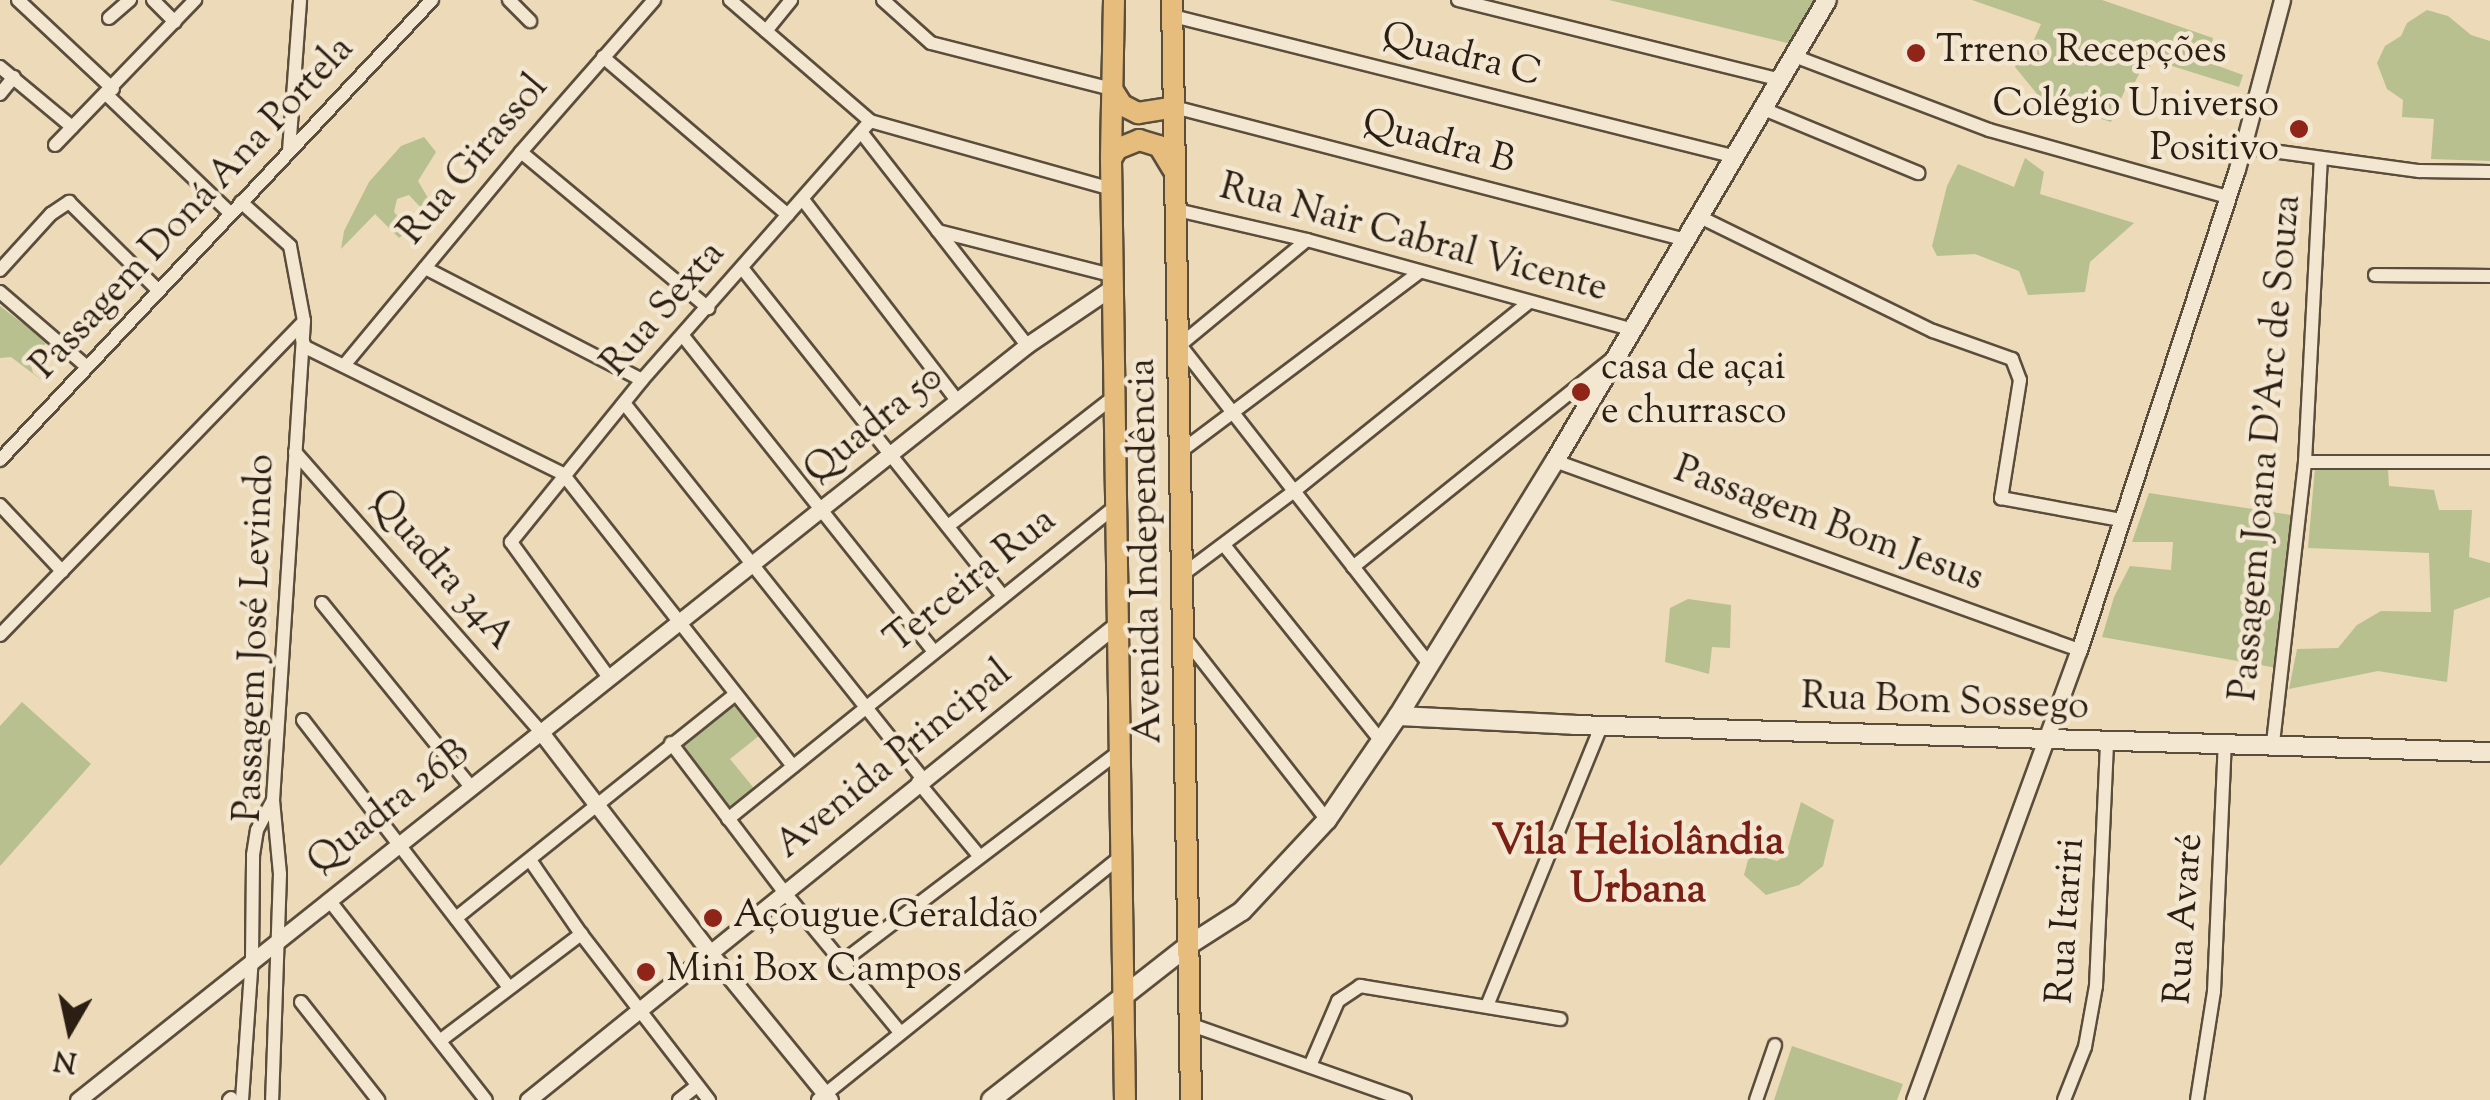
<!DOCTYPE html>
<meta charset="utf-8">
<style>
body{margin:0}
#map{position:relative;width:2490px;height:1100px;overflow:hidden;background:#ecdab8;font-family:"Sorts Mill Goudy",serif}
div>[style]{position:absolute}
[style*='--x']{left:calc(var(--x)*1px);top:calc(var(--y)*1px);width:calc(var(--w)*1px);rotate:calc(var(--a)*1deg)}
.green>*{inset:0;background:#b8c08f}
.roads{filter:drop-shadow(2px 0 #5b4d3c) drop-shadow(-2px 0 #5b4d3c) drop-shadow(0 2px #5b4d3c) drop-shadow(0 -2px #5b4d3c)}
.minor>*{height:12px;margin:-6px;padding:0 6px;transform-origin:6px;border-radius:6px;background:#f3e7d1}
.tertiary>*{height:15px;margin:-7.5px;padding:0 7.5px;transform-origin:7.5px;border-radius:7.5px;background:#f3e7d1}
.secondary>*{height:18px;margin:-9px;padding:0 9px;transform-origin:9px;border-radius:9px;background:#f3e7d1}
.primary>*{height:20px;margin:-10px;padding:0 10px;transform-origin:10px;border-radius:10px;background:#e6bd7c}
.dots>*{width:28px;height:28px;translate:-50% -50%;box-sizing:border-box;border:5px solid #f3e7d1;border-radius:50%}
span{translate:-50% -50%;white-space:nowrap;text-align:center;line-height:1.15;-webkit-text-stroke:9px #f3e7d1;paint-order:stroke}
.poi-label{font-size:38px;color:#2b1e13}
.left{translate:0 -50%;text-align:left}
.right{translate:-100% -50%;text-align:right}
.street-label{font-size:38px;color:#2b1e13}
.quarter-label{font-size:42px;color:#7a1f14;font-weight:700}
.north{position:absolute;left:20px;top:980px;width:100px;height:100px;-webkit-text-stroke:8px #f3e7d1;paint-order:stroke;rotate:189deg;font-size:28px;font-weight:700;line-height:40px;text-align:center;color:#2b1e13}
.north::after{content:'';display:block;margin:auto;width:35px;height:45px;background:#2b1e13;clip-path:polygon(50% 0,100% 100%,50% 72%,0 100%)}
</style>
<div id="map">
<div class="green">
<div style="clip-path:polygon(1609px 0,1814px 0,1791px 44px)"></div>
<div style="clip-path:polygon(1972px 0,2102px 0,2213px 38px,2207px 62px,2243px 75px,2239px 87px,2150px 59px,2150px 67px,2141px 70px,2134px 84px,2128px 83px,2111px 122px,2042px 100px,2015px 67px,2018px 56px,2026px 58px,2041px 24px)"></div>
<div style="clip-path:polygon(2427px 10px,2448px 16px,2471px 35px,2490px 41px,2490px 161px,2431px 159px,2434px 119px,2402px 117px,2403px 100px,2387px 89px,2377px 63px,2385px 46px,2401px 36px,2407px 23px)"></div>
<div style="clip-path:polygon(424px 137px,436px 152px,418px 181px,431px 203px,422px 209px,409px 195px,397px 199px,394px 212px,410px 230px,399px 238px,375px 214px,341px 249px,344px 231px,369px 182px,401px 146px)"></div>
<div style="clip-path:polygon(2025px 158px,2044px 172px,2040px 194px,2134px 223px,2090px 262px,2085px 292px,2028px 295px,2019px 271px,1975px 254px,1937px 256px,1932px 246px,1947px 186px,1958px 164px,2014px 187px)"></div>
<div style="clip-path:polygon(0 306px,47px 342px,30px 361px,33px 373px,52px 388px,11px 357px,0 358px)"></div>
<div style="clip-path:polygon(2315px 468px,2388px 470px,2389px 486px,2434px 490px,2439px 510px,2472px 510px,2469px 557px,2490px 563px,2490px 597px,2454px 610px,2447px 682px,2378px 671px,2289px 689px,2297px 649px,2338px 648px,2357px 625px,2381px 611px,2431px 612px,2429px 553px,2308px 548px)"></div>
<div style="clip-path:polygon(2149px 493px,2291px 515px,2277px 668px,2102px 637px,2114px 597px,2130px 566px,2171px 570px,2173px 542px,2132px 542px)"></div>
<div style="clip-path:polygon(1688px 599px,1731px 605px,1730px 648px,1712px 647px,1709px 674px,1665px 662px,1670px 608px)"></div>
<div style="clip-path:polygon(22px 702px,91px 764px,0 866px,0 726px)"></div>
<div style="clip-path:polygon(733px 704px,760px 735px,730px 759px,757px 792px,731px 813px,676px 747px)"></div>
<div style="clip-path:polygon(1801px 802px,1834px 820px,1823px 866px,1799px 885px,1766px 895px,1744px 875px,1748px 860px,1755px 855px,1777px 861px,1786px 855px)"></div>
<div style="clip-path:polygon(1792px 1046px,1903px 1084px,1897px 1100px,1774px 1100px)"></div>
</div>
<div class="roads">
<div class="minor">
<div style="--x:18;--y:0;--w:130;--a:43.1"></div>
<div style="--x:153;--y:0;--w:31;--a:45"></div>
<div style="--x:509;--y:0;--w:30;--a:45"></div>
<div style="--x:730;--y:0;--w:185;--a:40.8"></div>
<div style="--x:870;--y:121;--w:251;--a:15.7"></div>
<div style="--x:883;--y:0;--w:64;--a:41.9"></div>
<div style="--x:931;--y:43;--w:187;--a:14.3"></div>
<div style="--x:1458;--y:0;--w:333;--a:13.9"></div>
<div style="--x:1173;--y:16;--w:580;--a:14.06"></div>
<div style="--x:109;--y:18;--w:28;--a:-41"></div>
<div style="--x:766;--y:31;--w:40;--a:-51"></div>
<div style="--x:1794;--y:56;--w:209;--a:20.8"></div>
<div style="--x:1989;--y:130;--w:247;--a:15.7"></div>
<div style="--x:603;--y:57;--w:243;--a:40.5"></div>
<div style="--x:0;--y:67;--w:94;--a:39.8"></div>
<div style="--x:0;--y:94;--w:22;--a:-51"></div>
<div style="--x:107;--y:95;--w:170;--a:43.8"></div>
<div style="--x:1174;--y:107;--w:529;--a:14.56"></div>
<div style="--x:1766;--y:110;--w:165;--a:22.5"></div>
<div style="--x:861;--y:132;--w:270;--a:52.1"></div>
<div style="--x:55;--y:145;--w:202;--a:-46"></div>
<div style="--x:2243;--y:147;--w:178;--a:7.8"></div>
<div style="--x:2419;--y:171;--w:71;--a:0.8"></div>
<div style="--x:289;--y:151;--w:151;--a:-85.8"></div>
<div style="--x:521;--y:152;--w:244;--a:39.8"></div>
<div style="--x:804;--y:201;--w:253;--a:52.5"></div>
<div style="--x:241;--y:202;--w:66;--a:41.9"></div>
<div style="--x:290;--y:246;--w:76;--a:79.4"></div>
<div style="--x:304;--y:321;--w:480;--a:93.7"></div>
<div style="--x:273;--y:800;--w:74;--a:84.6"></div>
<div style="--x:280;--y:874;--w:226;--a:92"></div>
<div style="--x:1177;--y:210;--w:133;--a:13"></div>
<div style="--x:1307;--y:240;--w:339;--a:15.4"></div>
<div style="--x:1700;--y:217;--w:259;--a:26.1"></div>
<div style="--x:1933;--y:331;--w:84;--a:19.5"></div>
<div style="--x:2012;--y:359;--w:22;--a:69"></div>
<div style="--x:2020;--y:380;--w:120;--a:99.1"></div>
<div style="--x:2001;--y:498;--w:122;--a:10.4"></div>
<div style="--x:938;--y:231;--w:182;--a:14.3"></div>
<div style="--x:1307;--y:240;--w:165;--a:140.4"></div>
<div style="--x:1180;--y:345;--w:406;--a:52"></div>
<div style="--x:425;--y:268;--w:244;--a:27.3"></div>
<div style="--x:742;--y:268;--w:419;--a:51.5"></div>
<div style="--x:0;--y:270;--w:76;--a:-47.7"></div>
<div style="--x:51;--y:214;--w:22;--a:-34"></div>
<div style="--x:69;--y:202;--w:124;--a:44.7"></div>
<div style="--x:2375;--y:275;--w:115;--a:0.5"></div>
<div style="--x:0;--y:292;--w:113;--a:40.7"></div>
<div style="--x:683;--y:336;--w:403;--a:51.5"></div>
<div style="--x:302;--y:339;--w:9;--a:69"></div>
<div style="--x:305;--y:347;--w:288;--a:26.2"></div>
<div style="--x:563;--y:474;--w:372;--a:51.8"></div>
<div style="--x:346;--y:363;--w:274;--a:-50.3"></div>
<div style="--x:521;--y:152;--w:202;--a:-48.8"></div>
<div style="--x:624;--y:403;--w:480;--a:51.5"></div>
<div style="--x:295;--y:452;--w:371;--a:48.7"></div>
<div style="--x:1180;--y:452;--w:298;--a:-36.9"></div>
<div style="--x:0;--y:460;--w:631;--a:-46.8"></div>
<div style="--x:1555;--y:461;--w:557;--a:19.83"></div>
<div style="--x:2305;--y:462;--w:185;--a:0"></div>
<div style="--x:0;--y:505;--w:91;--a:46.8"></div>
<div style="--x:948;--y:526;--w:212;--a:-37.9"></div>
<div style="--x:1224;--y:545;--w:253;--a:51.3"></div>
<div style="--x:1353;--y:567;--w:332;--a:-38.8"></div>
<div style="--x:1182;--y:575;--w:139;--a:-36.8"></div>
<div style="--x:1293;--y:492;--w:303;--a:-38.8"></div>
<div style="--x:322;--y:603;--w:238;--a:51"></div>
<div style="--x:0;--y:635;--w:437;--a:-45.9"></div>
<div style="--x:1184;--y:637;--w:232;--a:52"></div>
<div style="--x:610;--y:679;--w:169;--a:-125.9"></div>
<div style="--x:511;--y:542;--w:208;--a:-51"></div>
<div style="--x:642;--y:380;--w:345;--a:-48.6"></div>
<div style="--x:303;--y:720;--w:336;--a:52.4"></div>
<div style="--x:671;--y:743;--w:187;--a:52.8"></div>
<div style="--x:784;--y:892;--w:182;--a:50.4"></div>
<div style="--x:2273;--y:743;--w:283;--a:-83.5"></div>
<div style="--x:2305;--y:462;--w:304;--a:-87"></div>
<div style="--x:918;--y:782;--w:97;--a:50.4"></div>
<div style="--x:728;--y:819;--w:499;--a:-38.9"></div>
<div style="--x:530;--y:860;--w:90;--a:55.4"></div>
<div style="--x:581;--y:934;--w:210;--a:52.4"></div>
<div style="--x:329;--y:900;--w:254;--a:51.9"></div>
<div style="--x:456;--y:918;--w:356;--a:-38.7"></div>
<div style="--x:842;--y:962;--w:349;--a:-37.2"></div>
<div style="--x:301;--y:1002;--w:125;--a:51.8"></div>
<div style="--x:1487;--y:1006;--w:302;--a:-67.8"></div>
<div style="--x:1189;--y:1024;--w:229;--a:19.4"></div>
<div style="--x:441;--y:1040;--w:176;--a:-37.1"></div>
<div style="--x:1310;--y:1066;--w:71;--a:-66.7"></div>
<div style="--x:1338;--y:1001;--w:27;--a:-34"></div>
<div style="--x:1360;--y:986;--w:203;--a:9.4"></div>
<div style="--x:229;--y:1100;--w:3;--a:-45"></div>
<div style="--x:242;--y:1100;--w:142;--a:-86"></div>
<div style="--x:252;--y:958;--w:103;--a:-89.4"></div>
<div style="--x:253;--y:855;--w:25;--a:-81"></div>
<div style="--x:257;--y:830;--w:34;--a:-62"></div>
<div style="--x:679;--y:1100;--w:23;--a:-38"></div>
<div style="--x:818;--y:1100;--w:388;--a:-38.8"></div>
<div style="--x:1756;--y:1100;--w:58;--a:-70.9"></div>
<div style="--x:2064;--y:1100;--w:57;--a:-68.4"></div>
<div style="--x:2085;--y:1047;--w:62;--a:-79.8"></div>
<div style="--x:2096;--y:986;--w:245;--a:-87.4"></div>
<div style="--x:2197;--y:1100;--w:110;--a:-81.1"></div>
<div style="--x:2214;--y:991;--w:249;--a:-87.5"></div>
</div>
<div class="tertiary">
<div style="--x:540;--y:731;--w:281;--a:52.5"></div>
<div style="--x:711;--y:954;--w:188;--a:50.8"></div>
<div style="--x:78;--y:1100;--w:1213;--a:-38.5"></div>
<div style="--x:1027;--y:345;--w:105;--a:-34.1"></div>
<div style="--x:528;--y:1100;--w:757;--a:-38.94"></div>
<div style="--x:1914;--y:1100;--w:479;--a:-69.9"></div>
<div style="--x:2079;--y:650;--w:506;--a:-71.82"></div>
<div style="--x:2237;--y:169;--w:175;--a:-75.1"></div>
</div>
<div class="secondary">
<div style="--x:1398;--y:716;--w:176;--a:2.9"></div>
<div style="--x:1574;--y:725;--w:916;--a:1.69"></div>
<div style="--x:991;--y:1100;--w:251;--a:-38.1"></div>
<div style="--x:1189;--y:945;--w:63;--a:-32.7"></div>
<div style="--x:1242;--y:911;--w:125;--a:-47"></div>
<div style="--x:1327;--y:820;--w:126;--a:-55.7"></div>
<div style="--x:1398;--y:716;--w:299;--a:-58.4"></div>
<div style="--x:1555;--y:461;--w:535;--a:-59.46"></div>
</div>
<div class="primary">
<div style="--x:1114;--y:0;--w:159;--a:91.1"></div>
<div style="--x:1111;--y:159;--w:941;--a:89.15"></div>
<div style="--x:1172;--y:0;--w:1100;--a:89.01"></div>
<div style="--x:1112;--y:89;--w:19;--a:58"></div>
<div style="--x:1122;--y:105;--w:18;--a:27"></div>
<div style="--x:1138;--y:113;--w:36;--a:-9"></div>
<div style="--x:1111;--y:159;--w:12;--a:-59"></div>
<div style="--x:1117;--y:149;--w:24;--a:-22"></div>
<div style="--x:1139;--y:140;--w:21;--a:17"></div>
<div style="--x:1159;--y:146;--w:27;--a:59"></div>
</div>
</div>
<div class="dots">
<div style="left:1916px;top:53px;background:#8f2418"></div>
<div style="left:2299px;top:129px;background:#8f2418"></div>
<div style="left:1581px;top:392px;background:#8f2418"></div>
<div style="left:713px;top:918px;background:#8f2418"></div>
<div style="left:646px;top:972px;background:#8f2418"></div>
</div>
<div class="poi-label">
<span class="left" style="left:1936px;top:53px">Trreno Recepções</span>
<span class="right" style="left:2279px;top:129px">Colégio Universo<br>Positivo</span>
<span class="left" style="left:1601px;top:392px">casa de açai<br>e churrasco</span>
<span class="left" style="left:733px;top:918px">Açougue Geraldão</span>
<span class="left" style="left:666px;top:972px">Mini Box Campos</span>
</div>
<div class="street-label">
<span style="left:1461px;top:57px;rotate:14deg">Quadra C</span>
<span style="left:1438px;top:144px;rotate:15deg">Quadra B</span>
<span style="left:475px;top:161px;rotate:-50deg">Rua Girassol</span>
<span style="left:194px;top:209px;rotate:-47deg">Passagem Doná Ana Portela</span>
<span style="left:1413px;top:240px;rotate:15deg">Rua Nair Cabral Vicente</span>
<span style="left:665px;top:310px;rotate:-49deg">Rua Sexta</span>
<span style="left:875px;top:426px;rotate:-39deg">Quadra 50</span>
<span style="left:2268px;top:448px;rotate:-85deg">Passagem Joana D'Arc de Souza</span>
<span style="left:1828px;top:526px;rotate:20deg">Passagem Bom Jesus</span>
<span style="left:1148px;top:551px;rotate:-91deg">Avenida Independência</span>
<span style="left:440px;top:571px;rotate:49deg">Quadra 34A</span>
<span style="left:972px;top:582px;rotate:-39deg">Terceira Rua</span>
<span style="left:257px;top:638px;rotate:-88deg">Passagem José Levindo</span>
<span style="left:1945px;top:704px;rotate:2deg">Rua Bom Sossego</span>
<span style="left:895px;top:761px;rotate:-39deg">Avenida Principal</span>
<span style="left:390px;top:809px;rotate:-38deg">Quadra 26B</span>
<span style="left:2186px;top:919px;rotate:-86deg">Rua Avaré</span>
<span style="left:2068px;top:921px;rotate:-86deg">Rua Itariri</span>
</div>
<div class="quarter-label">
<span style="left:1638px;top:867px">Vila Heliolândia<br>Urbana</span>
</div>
<div class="north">N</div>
</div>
